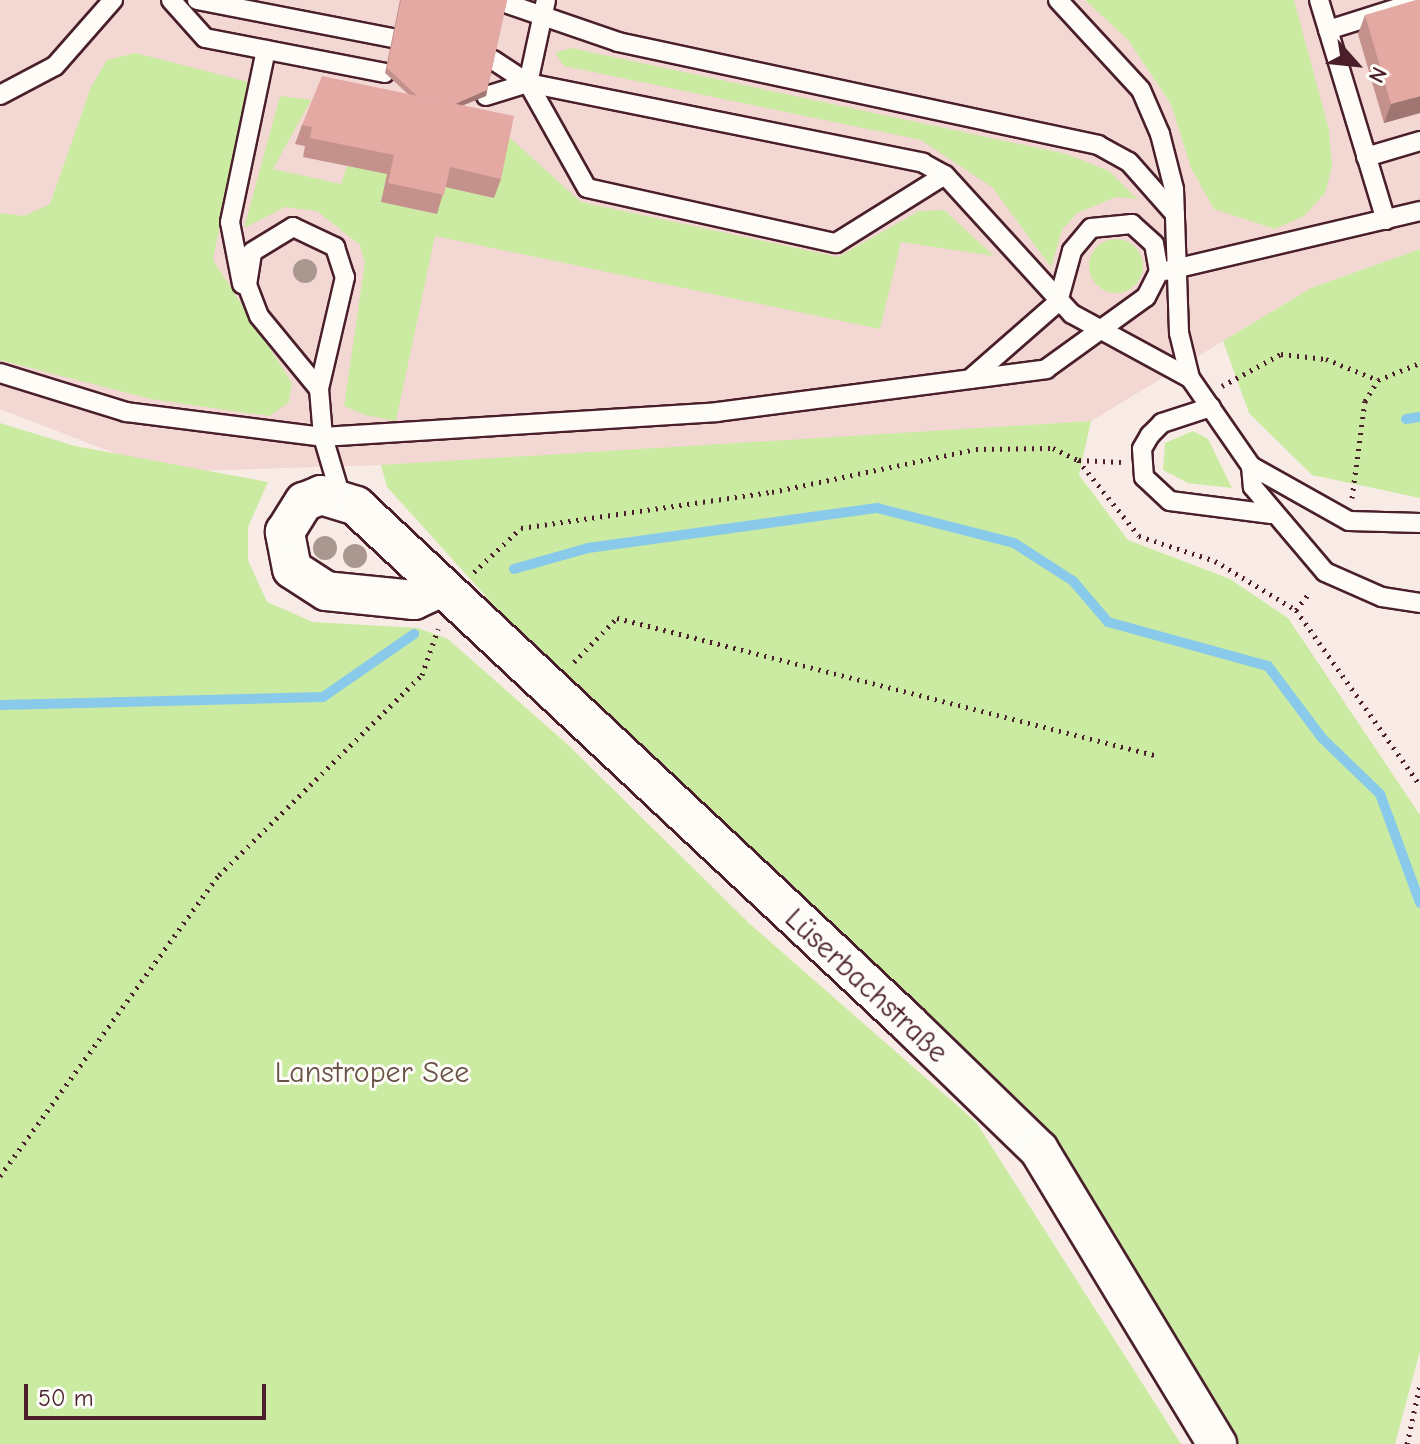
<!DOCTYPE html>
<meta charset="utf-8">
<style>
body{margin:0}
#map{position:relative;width:1420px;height:1444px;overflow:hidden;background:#f8ebe6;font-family:"Comic Neue",sans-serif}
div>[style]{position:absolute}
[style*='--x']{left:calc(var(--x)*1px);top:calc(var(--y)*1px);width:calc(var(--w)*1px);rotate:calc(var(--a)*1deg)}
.built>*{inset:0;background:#f2d7d2}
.green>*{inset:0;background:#cbeba3}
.round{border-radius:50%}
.stream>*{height:10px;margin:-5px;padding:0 5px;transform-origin:5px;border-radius:5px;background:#89caea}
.path>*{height:5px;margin-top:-2.5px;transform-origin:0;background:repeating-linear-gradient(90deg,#4a1f2b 0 2px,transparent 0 8px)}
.roads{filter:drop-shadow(2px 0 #4a1f2b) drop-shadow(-2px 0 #4a1f2b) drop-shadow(0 2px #4a1f2b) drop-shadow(0 -2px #4a1f2b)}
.lane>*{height:18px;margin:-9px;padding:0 9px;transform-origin:9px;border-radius:9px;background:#fdfcf7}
.street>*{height:38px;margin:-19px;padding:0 19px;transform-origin:19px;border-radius:19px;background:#fdfcf7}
.trees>*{width:24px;height:24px;margin:-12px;border-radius:50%;background:#aa9790}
.wall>*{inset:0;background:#c4918c}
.shaded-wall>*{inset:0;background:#a07672}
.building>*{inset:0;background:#e4a9a3}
span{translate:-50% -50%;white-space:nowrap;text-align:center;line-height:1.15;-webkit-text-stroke:6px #fdfcf7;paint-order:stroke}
.street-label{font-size:30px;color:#4a1f2b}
.park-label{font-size:30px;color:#6a5249}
.north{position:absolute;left:1316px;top:24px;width:80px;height:80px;-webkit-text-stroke:6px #fdfcf7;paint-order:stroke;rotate:117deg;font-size:22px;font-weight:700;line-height:32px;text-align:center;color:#4a1f2b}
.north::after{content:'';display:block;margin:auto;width:28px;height:36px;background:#4a1f2b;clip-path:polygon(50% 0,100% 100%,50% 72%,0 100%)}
.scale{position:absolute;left:24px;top:1384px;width:242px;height:36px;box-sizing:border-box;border:4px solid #4a1f2b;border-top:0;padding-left:10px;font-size:24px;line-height:28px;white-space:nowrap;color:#4a1f2b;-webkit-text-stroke:6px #fdfcf7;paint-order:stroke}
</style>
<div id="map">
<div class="built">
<div style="clip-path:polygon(0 0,1420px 0,1420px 249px,1311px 288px,1091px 421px,446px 463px,163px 472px,0 409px)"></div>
</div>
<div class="green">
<div style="clip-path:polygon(1085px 0,1294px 0,1329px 130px,1332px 167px,1325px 193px,1304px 216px,1275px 229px,1214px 209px,1191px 168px,1171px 104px,1128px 40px)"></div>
<div style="clip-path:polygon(571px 48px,1066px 154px,1109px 171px,1137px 199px,1116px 197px,1077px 213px,1062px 230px,1051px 267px,992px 187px,921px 140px,564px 66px,555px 53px)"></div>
<div style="clip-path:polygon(136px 53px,248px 82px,213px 260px,292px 383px,289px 402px,269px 416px,151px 399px,0 360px,0 213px,24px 216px,50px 204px,91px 87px,107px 60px)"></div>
<div style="clip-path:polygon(280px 96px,311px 100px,273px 169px,341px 184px,347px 166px,387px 174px,382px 202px,436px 214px,443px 186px,493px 198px,507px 135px,581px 202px,838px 257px,919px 211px,944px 210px,994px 256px,901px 242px,880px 329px,435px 236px,396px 421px,365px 415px,344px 406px,365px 263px,360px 245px,317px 211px,285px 207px,244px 228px)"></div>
<div class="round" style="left:1089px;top:239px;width:54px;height:54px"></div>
<div style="clip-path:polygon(1420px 249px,1420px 498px,1312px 475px,1249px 413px,1223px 341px,1311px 288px)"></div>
<div style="clip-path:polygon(1091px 421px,1079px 475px,1128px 540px,1230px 579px,1288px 618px,1420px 815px,1420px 1351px,1395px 1444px,1237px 1444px,1046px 1134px,965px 1049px,802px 909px,511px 624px,387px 487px,381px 465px)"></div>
<div style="clip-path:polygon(0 423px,75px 446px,268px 482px,248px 527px,248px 560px,267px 602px,313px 622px,418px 628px,448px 639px,566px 743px,750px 924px,976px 1122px,1181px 1444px,0 1444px)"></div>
<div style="clip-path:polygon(1193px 431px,1208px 439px,1232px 488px,1188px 483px,1163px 470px,1165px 443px)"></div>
</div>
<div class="stream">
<div style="--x:1406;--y:419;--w:14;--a:-8"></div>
<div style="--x:514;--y:569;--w:77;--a:-15.8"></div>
<div style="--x:588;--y:548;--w:292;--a:-7.9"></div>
<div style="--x:877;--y:508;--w:141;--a:14.3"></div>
<div style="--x:1014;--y:543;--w:70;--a:32.8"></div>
<div style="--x:1073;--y:581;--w:54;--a:49.5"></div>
<div style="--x:1108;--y:622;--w:166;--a:15.4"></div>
<div style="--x:1268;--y:666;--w:90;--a:53.1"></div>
<div style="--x:1322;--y:738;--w:81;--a:44"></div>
<div style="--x:1380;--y:794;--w:116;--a:69.8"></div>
<div style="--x:0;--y:705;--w:323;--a:-1.4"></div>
<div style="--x:323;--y:697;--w:111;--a:-34.7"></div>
</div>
<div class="path">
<div style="--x:1222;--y:386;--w:67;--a:-28.5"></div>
<div style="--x:1281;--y:354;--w:45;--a:6.3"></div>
<div style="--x:1326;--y:359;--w:56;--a:22"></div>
<div style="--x:1079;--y:460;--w:42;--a:2.7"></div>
<div style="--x:1352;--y:498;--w:98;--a:-82.4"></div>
<div style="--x:1365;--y:401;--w:25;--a:-58"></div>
<div style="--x:1378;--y:380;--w:45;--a:-22"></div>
<div style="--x:474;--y:572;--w:64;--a:-43.1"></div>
<div style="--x:521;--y:528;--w:254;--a:-8.2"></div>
<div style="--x:772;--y:492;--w:208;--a:-11.9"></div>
<div style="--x:976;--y:449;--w:77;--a:-0.7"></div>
<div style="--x:1053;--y:448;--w:28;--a:26"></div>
<div style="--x:1078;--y:460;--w:97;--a:51.2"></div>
<div style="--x:1139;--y:536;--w:80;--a:18.2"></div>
<div style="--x:1215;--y:561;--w:95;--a:31.2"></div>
<div style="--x:1296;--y:610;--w:214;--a:54.7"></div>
<div style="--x:1296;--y:610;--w:23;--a:-52"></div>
<div style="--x:574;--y:662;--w:62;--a:-45.7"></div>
<div style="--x:617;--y:618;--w:558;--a:14.31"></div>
<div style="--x:0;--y:1176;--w:372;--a:-54"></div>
<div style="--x:219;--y:875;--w:285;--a:-44.6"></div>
<div style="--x:422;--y:675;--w:49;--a:-70.8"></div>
<div style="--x:1407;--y:1444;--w:60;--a:-77.6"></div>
</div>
<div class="roads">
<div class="lane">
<div style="--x:171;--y:0;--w:51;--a:48.2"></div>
<div style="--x:205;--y:38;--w:183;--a:11"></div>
<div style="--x:197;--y:0;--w:199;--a:11"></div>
<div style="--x:546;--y:0;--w:85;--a:102.2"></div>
<div style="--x:528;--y:83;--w:120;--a:60.7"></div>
<div style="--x:587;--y:188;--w:255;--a:12.5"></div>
<div style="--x:836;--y:243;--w:128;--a:-32"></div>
<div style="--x:1058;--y:0;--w:122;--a:47.3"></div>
<div style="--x:1141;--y:90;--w:48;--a:66.6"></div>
<div style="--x:1160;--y:134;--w:57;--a:75.7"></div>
<div style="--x:1174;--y:189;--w:144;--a:88"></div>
<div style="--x:1179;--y:333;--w:46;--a:76.3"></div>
<div style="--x:1319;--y:0;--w:230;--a:73.1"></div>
<div style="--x:505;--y:3;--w:120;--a:19"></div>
<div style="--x:618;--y:42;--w:491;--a:12.1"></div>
<div style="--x:1098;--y:145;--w:35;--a:29"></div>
<div style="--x:1129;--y:162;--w:69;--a:48.5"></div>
<div style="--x:1328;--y:30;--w:96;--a:-17.5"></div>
<div style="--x:493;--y:60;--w:42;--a:33.3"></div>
<div style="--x:528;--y:83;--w:403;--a:11.4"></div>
<div style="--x:923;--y:163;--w:25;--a:29"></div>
<div style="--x:945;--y:175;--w:188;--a:47.6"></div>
<div style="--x:1072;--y:314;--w:134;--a:28.5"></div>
<div style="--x:1190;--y:378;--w:107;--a:55.3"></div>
<div style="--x:1251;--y:466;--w:21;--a:85"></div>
<div style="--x:1253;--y:487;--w:111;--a:49.7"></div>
<div style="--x:1325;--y:572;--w:62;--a:23.7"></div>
<div style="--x:1382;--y:597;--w:38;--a:9"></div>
<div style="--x:0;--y:95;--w:62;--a:-27.8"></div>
<div style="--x:55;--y:66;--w:88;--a:-48.7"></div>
<div style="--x:486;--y:96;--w:44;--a:-17.2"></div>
<div style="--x:1366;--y:157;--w:56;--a:-16.5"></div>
<div style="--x:1166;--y:271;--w:261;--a:-13.3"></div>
<div style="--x:242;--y:284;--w:63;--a:-101"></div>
<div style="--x:230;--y:222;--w:176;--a:-78.2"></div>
<div style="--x:0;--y:373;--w:132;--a:17.2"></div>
<div style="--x:126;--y:412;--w:199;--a:7.2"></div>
<div style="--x:323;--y:437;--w:63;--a:73.3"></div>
<div style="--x:319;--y:389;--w:94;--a:-129.4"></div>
<div style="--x:259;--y:316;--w:33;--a:-111"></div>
<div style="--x:247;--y:285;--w:33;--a:-81"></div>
<div style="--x:252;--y:252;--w:48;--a:-31.4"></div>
<div style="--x:293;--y:227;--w:47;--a:25.5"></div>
<div style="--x:335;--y:247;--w:32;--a:72"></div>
<div style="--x:345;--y:277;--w:115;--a:103.1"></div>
<div style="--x:319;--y:389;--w:48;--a:85.2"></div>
<div style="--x:323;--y:437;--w:395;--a:-3.6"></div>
<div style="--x:717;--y:412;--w:332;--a:-7.4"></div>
<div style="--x:1046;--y:369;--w:123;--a:-35.8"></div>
<div style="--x:1146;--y:297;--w:28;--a:-63"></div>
<div style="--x:1159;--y:272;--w:28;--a:-100"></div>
<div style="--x:1154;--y:244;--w:30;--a:-138"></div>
<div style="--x:1132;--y:224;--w:41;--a:174.4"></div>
<div style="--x:1091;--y:228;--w:30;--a:130"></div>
<div style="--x:1072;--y:251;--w:53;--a:105.4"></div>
<div style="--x:1058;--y:302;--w:117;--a:138.8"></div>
<div style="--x:1211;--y:407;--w:52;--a:161.9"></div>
<div style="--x:1162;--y:423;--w:17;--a:135"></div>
<div style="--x:1150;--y:435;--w:16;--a:120"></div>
<div style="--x:1142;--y:449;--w:28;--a:86"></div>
<div style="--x:1144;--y:477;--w:35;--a:43"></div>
<div style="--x:1170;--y:501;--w:102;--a:7.3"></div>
<div style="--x:1251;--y:466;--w:112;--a:29.3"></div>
<div style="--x:1349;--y:521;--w:71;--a:1.6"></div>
</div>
<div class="street">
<div style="--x:442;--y:587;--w:31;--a:155"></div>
<div style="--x:414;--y:600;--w:88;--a:-174.2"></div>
<div style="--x:326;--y:591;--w:40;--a:-147.1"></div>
<div style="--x:292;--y:569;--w:38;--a:-101"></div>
<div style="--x:285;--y:532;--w:36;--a:-58"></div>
<div style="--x:304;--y:502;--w:18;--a:-22"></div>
<div style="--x:321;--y:495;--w:37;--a:17"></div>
<div style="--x:356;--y:506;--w:756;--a:43.12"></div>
<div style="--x:908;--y:1023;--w:182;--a:44.1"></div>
<div style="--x:1039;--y:1150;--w:344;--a:58.8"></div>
</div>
</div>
<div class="trees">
<div style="left:305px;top:271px"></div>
<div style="left:325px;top:548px"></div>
<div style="left:355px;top:556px"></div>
</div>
<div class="wall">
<div style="clip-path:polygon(400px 0,507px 0,486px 96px,462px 105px,501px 179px,494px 198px,445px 187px,437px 214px,381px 202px,387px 174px,303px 157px,305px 146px,295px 144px,302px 125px,408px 94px,385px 73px)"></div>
<div style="clip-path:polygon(1365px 15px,1420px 113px,1384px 123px,1358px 34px)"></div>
</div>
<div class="shaded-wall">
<div style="clip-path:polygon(487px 90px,486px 96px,432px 118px,434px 113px)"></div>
<div style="clip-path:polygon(1420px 96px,1420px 113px,1384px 123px,1391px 104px)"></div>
</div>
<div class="building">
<div style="clip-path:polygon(401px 0,507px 0,487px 90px,455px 104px,417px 96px,387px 68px)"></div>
<div style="clip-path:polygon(1416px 0,1420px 0,1420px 96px,1391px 104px,1365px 15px)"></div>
<div style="clip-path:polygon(322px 76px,514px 116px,501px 179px,450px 167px,444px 195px,388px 183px,394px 155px,310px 138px,312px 127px,302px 125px)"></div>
</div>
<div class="street-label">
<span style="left:866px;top:986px;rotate:43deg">Lüserbachstraße</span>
</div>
<div class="park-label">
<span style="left:372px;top:1073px">Lanstroper See</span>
</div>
<div class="north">N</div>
<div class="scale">50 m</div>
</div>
